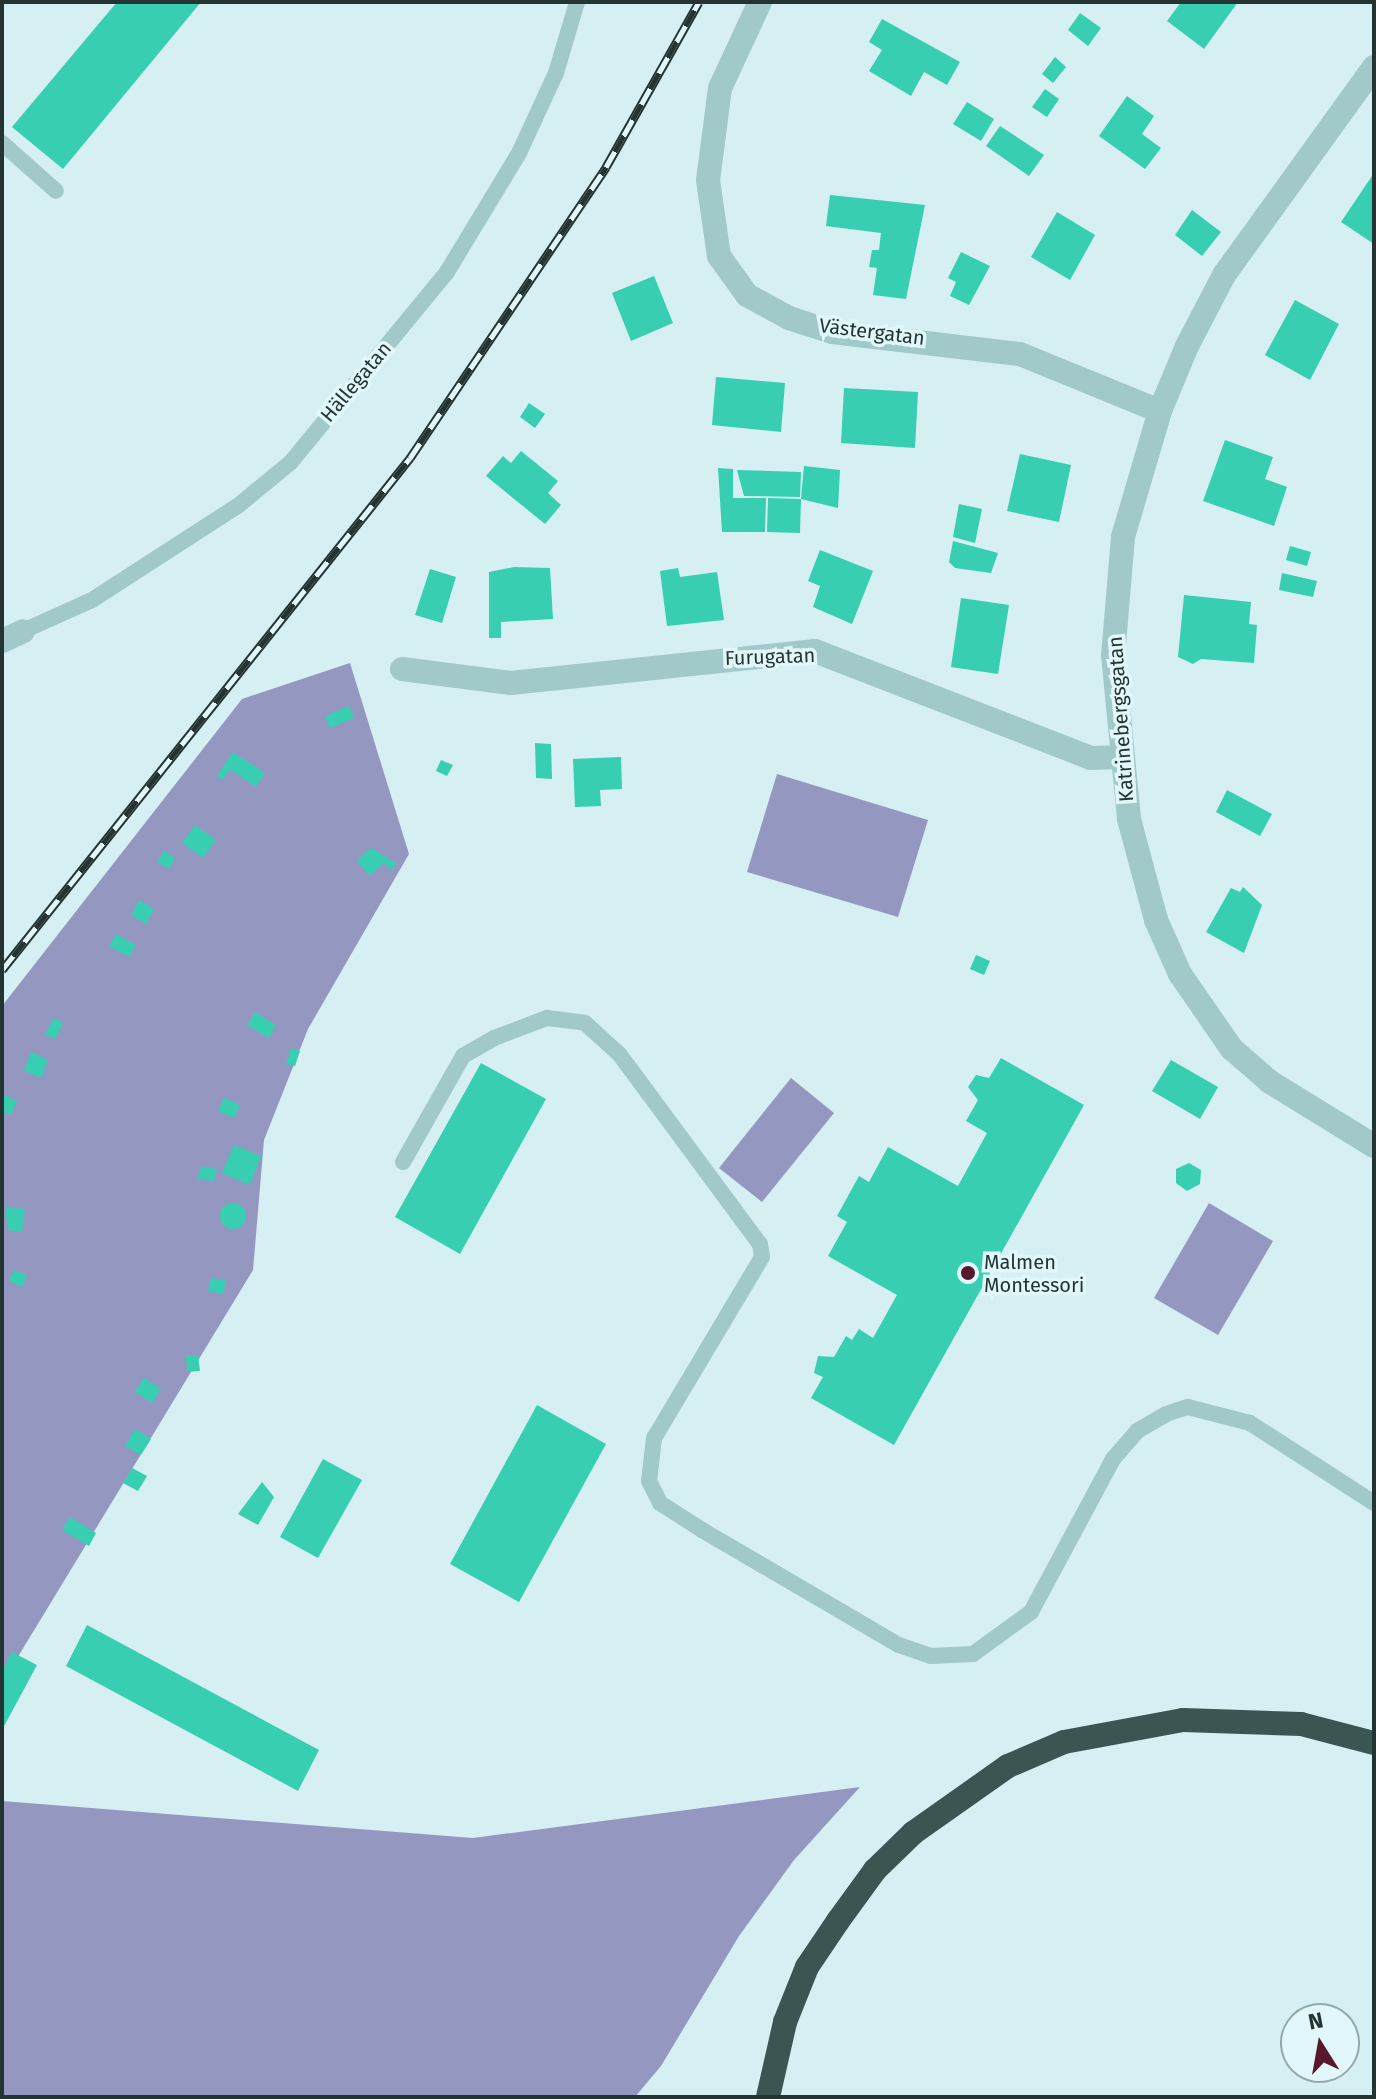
<!DOCTYPE html>
<meta charset="utf-8">
<style>
body{margin:0}
#map{position:relative;width:1376px;height:2099px;overflow:hidden;background:#d5eff2;font-family:"Fira Sans",sans-serif}
div>[style]{position:absolute}
[style*='--x']{left:calc(var(--x)*1px);top:calc(var(--y)*1px);width:calc(var(--w)*1px);rotate:calc(var(--a)*1deg)}
.green>*{inset:0;background:#9498c1}
.building>*{inset:0;background:#37ceb2}
.round{border-radius:50%}
.lane>*{height:16px;margin:-8px;padding:0 8px;transform-origin:8px;border-radius:8px;background:#a1c9ca}
.street>*{height:24px;margin:-12px;padding:0 12px;transform-origin:12px;border-radius:12px;background:#a1c9ca}
.highway>*{height:24px;margin:-12px;padding:0 12px;transform-origin:12px;border-radius:12px;background:#3a5552}
.rail>*{height:9px;margin-top:-4.5px;transform-origin:0;background:repeating-linear-gradient(90deg,#e1f7fa 0 18px,#243432 0 36px);box-sizing:border-box;border-block:2px solid #243432}
.dots>*{width:22px;height:22px;translate:-50% -50%;box-sizing:border-box;border:4px solid #e1f7fa;border-radius:50%}
span{translate:-50% -50%;white-space:nowrap;text-align:center;line-height:1.15;-webkit-text-stroke:7px #e1f7fa;paint-order:stroke}
.street-label{font-size:20px;color:#243432}
.poi-label{font-size:20px;color:#243432}
.left{translate:0 -50%;text-align:left}
.frame{position:absolute;inset:0;border:4px solid #243432;pointer-events:none}
.north{position:absolute;left:1280px;top:2003px;width:80px;height:80px;box-sizing:border-box;background:#e1f7fa;border:2px solid #95a9aa;border-radius:50%;rotate:349deg;font-size:22px;font-weight:700;line-height:32px;text-align:center;color:#243432}
.north::after{content:'';display:block;margin:auto;width:28px;height:36px;background:#57182e;clip-path:polygon(50% 0,100% 100%,50% 72%,0 100%)}
</style>
<div id="map">
<div class="green">
<div style="clip-path:polygon(350px 663px,409px 854px,308px 1029px,264px 1140px,253px 1270px,2px 1683px,2px 1006px,242px 699px)"></div>
<div style="clip-path:polygon(777px 774px,928px 820px,898px 917px,747px 872px)"></div>
<div style="clip-path:polygon(791px 1078px,834px 1113px,762px 1202px,719px 1168px)"></div>
<div style="clip-path:polygon(1209px 1203px,1273px 1241px,1218px 1335px,1154px 1298px)"></div>
<div style="clip-path:polygon(860px 1787px,794px 1860px,739px 1936px,661px 2066px,635px 2097px,2px 2097px,2px 1801px,473px 1838px)"></div>
</div>
<div class="building">
<div style="clip-path:polygon(117px 2px,201px 2px,63px 169px,12px 127px)"></div>
<div style="clip-path:polygon(1181px 2px,1238px 2px,1204px 49px,1167px 21px)"></div>
<div style="clip-path:polygon(1080px 13px,1101px 28px,1088px 46px,1068px 30px)"></div>
<div style="clip-path:polygon(882px 19px,960px 62px,947px 85px,924px 72px,911px 96px,869px 71px,882px 50px,869px 42px)"></div>
<div style="clip-path:polygon(1055px 57px,1066px 67px,1053px 83px,1042px 74px)"></div>
<div style="clip-path:polygon(1045px 89px,1059px 99px,1047px 117px,1032px 107px)"></div>
<div style="clip-path:polygon(1127px 96px,1154px 116px,1142px 134px,1161px 148px,1145px 169px,1099px 136px)"></div>
<div style="clip-path:polygon(967px 102px,994px 119px,981px 141px,953px 124px)"></div>
<div style="clip-path:polygon(1000px 126px,1044px 155px,1029px 176px,986px 146px)"></div>
<div style="clip-path:polygon(1374px 173px,1374px 244px,1341px 222px)"></div>
<div style="clip-path:polygon(830px 195px,925px 205px,906px 299px,873px 295px,877px 268px,869px 267px,872px 250px,879px 250px,881px 233px,826px 226px)"></div>
<div style="clip-path:polygon(1192px 210px,1221px 232px,1202px 256px,1175px 235px)"></div>
<div style="clip-path:polygon(1057px 212px,1095px 235px,1070px 280px,1031px 257px)"></div>
<div style="clip-path:polygon(961px 252px,990px 266px,969px 305px,950px 296px,956px 282px,948px 278px)"></div>
<div style="clip-path:polygon(654px 276px,673px 323px,631px 341px,612px 293px)"></div>
<div style="clip-path:polygon(1295px 300px,1339px 324px,1310px 380px,1265px 355px)"></div>
<div style="clip-path:polygon(716px 377px,785px 383px,781px 432px,712px 425px)"></div>
<div style="clip-path:polygon(844px 388px,918px 392px,915px 448px,841px 443px)"></div>
<div style="clip-path:polygon(529px 403px,545px 414px,535px 428px,520px 417px)"></div>
<div style="clip-path:polygon(1225px 440px,1273px 457px,1265px 479px,1287px 487px,1274px 526px,1203px 501px)"></div>
<div style="clip-path:polygon(521px 451px,558px 481px,548px 493px,561px 505px,545px 524px,486px 476px,503px 456px,511px 463px)"></div>
<div style="clip-path:polygon(1020px 454px,1071px 465px,1059px 522px,1007px 511px)"></div>
<div style="clip-path:polygon(804px 466px,840px 470px,838px 508px,801px 499px)"></div>
<div style="clip-path:polygon(718px 468px,733px 469px,733px 498px,766px 498px,765px 532px,722px 532px)"></div>
<div style="clip-path:polygon(737px 470px,801px 472px,800px 497px,744px 496px)"></div>
<div style="clip-path:polygon(768px 498px,801px 499px,800px 533px,767px 532px)"></div>
<div style="clip-path:polygon(959px 504px,982px 509px,975px 543px,953px 537px)"></div>
<div style="clip-path:polygon(953px 541px,998px 553px,991px 573px,955px 568px,949px 562px)"></div>
<div style="clip-path:polygon(1290px 546px,1311px 552px,1307px 566px,1286px 560px)"></div>
<div style="clip-path:polygon(820px 550px,873px 571px,852px 624px,813px 607px,820px 586px,808px 581px)"></div>
<div style="clip-path:polygon(514px 567px,550px 568px,553px 619px,501px 622px,501px 638px,489px 638px,489px 572px)"></div>
<div style="clip-path:polygon(678px 568px,680px 577px,717px 572px,724px 620px,667px 626px,660px 571px)"></div>
<div style="clip-path:polygon(430px 569px,456px 577px,442px 623px,415px 615px)"></div>
<div style="clip-path:polygon(1282px 573px,1317px 581px,1313px 597px,1279px 590px)"></div>
<div style="clip-path:polygon(1184px 595px,1251px 602px,1249px 624px,1257px 625px,1254px 663px,1201px 659px,1193px 664px,1178px 657px)"></div>
<div style="clip-path:polygon(961px 598px,1009px 605px,998px 674px,951px 667px)"></div>
<div style="clip-path:polygon(349px 706px,354px 718px,330px 728px,325px 716px)"></div>
<div style="clip-path:polygon(535px 743px,551px 744px,552px 779px,536px 778px)"></div>
<div style="clip-path:polygon(233px 752px,265px 773px,256px 787px,230px 769px,223px 780px,217px 776px)"></div>
<div style="clip-path:polygon(621px 757px,622px 789px,600px 790px,601px 806px,575px 807px,573px 759px)"></div>
<div style="clip-path:polygon(441px 760px,453px 765px,447px 776px,436px 771px)"></div>
<div style="clip-path:polygon(1227px 790px,1272px 814px,1260px 836px,1216px 812px)"></div>
<div style="clip-path:polygon(195px 825px,216px 840px,203px 858px,182px 843px)"></div>
<div style="clip-path:polygon(371px 848px,396px 863px,391px 871px,384px 863px,370px 876px,357px 861px)"></div>
<div style="clip-path:polygon(164px 851px,175px 858px,169px 869px,157px 862px)"></div>
<div style="clip-path:polygon(1243px 887px,1262px 905px,1244px 953px,1206px 932px,1231px 888px,1240px 892px)"></div>
<div style="clip-path:polygon(139px 900px,154px 909px,146px 924px,131px 915px)"></div>
<div style="clip-path:polygon(116px 934px,136px 945px,129px 957px,109px 946px)"></div>
<div style="clip-path:polygon(976px 955px,990px 961px,984px 975px,970px 969px)"></div>
<div style="clip-path:polygon(255px 1012px,276px 1025px,269px 1038px,247px 1025px)"></div>
<div style="clip-path:polygon(54px 1018px,63px 1023px,55px 1039px,45px 1034px)"></div>
<div style="clip-path:polygon(291px 1048px,300px 1051px,295px 1066px,286px 1064px)"></div>
<div style="clip-path:polygon(31px 1052px,48px 1060px,41px 1078px,24px 1071px)"></div>
<div style="clip-path:polygon(1001px 1058px,1084px 1105px,894px 1445px,811px 1398px,823px 1377px,814px 1373px,818px 1356px,834px 1357px,846px 1336px,852px 1340px,859px 1329px,873px 1338px,897px 1295px,828px 1256px,847px 1222px,837px 1216px,859px 1176px,869px 1182px,888px 1147px,958px 1186px,987px 1133px,966px 1121px,978px 1100px,968px 1087px,976px 1075px,989px 1078px)"></div>
<div style="clip-path:polygon(1171px 1060px,1218px 1087px,1200px 1119px,1152px 1091px)"></div>
<div style="clip-path:polygon(481px 1063px,546px 1099px,460px 1254px,395px 1217px)"></div>
<div style="clip-path:polygon(2px 1094px,17px 1101px,11px 1115px,2px 1112px)"></div>
<div style="clip-path:polygon(224px 1098px,240px 1105px,234px 1118px,218px 1111px)"></div>
<div style="clip-path:polygon(234px 1145px,261px 1156px,250px 1185px,222px 1173px)"></div>
<div style="clip-path:polygon(1189px 1163px,1201px 1170px,1200px 1184px,1187px 1191px,1176px 1183px,1176px 1169px)"></div>
<div style="clip-path:polygon(201px 1166px,217px 1169px,214px 1181px,198px 1179px)"></div>
<div class="round" style="left:220px;top:1203px;width:26px;height:26px"></div>
<div style="clip-path:polygon(5px 1207px,25px 1209px,22px 1232px,8px 1230px)"></div>
<div style="clip-path:polygon(14px 1270px,27px 1275px,22px 1287px,9px 1281px)"></div>
<div style="clip-path:polygon(211px 1278px,226px 1280px,223px 1294px,208px 1291px)"></div>
<div style="clip-path:polygon(186px 1355px,198px 1355px,200px 1371px,187px 1372px)"></div>
<div style="clip-path:polygon(144px 1378px,161px 1389px,152px 1403px,135px 1392px)"></div>
<div style="clip-path:polygon(537px 1405px,606px 1444px,519px 1602px,450px 1564px)"></div>
<div style="clip-path:polygon(135px 1429px,151px 1439px,141px 1455px,125px 1446px)"></div>
<div style="clip-path:polygon(323px 1459px,362px 1480px,318px 1558px,280px 1537px)"></div>
<div style="clip-path:polygon(132px 1468px,147px 1476px,138px 1491px,123px 1483px)"></div>
<div style="clip-path:polygon(262px 1482px,274px 1497px,258px 1525px,238px 1514px)"></div>
<div style="clip-path:polygon(70px 1517px,96px 1533px,89px 1546px,62px 1530px)"></div>
<div style="clip-path:polygon(87px 1625px,319px 1750px,298px 1791px,66px 1666px)"></div>
<div style="clip-path:polygon(12px 1652px,37px 1665px,2px 1730px,2px 1671px)"></div>
</div>
<div class="lane">
<div style="--x:2;--y:143;--w:72;--a:41.6"></div>
<div style="--x:23;--y:631;--w:76;--a:-24.2"></div>
<div style="--x:92;--y:600;--w:175;--a:-32.9"></div>
<div style="--x:239;--y:505;--w:67;--a:-39.6"></div>
<div style="--x:291;--y:462;--w:246;--a:-50.6"></div>
<div style="--x:447;--y:272;--w:139;--a:-58.8"></div>
<div style="--x:519;--y:153;--w:88;--a:-65.2"></div>
<div style="--x:556;--y:73;--w:74;--a:-73.5"></div>
<div style="--x:403;--y:1162;--w:122;--a:-60.5"></div>
<div style="--x:463;--y:1056;--w:36;--a:-30"></div>
<div style="--x:494;--y:1038;--w:57;--a:-20.7"></div>
<div style="--x:547;--y:1018;--w:38;--a:7"></div>
<div style="--x:585;--y:1023;--w:47;--a:42.4"></div>
<div style="--x:620;--y:1055;--w:235;--a:53.5"></div>
<div style="--x:760;--y:1244;--w:13;--a:81"></div>
<div style="--x:762;--y:1257;--w:211;--a:120.8"></div>
<div style="--x:654;--y:1438;--w:43;--a:96.6"></div>
<div style="--x:649;--y:1481;--w:25;--a:63"></div>
<div style="--x:660;--y:1503;--w:50;--a:32.7"></div>
<div style="--x:702;--y:1530;--w:228;--a:30.3"></div>
<div style="--x:899;--y:1645;--w:34;--a:19"></div>
<div style="--x:931;--y:1656;--w:42;--a:-2.7"></div>
<div style="--x:973;--y:1654;--w:72;--a:-35.9"></div>
<div style="--x:1031;--y:1612;--w:174;--a:-61.8"></div>
<div style="--x:1113;--y:1459;--w:37;--a:-49"></div>
<div style="--x:1137;--y:1431;--w:34;--a:-30"></div>
<div style="--x:1166;--y:1414;--w:23;--a:-18"></div>
<div style="--x:1188;--y:1407;--w:64;--a:14.5"></div>
<div style="--x:1250;--y:1423;--w:148;--a:32.8"></div>
</div>
<div class="street">
<div style="--x:760;--y:2;--w:95;--a:114.9"></div>
<div style="--x:720;--y:88;--w:93;--a:97.4"></div>
<div style="--x:708;--y:180;--w:77;--a:81.8"></div>
<div style="--x:719;--y:256;--w:48;--a:54.3"></div>
<div style="--x:747;--y:295;--w:48;--a:28.7"></div>
<div style="--x:789;--y:318;--w:45;--a:18"></div>
<div style="--x:832;--y:332;--w:189;--a:6.7"></div>
<div style="--x:1020;--y:354;--w:151;--a:22.2"></div>
<div style="--x:1374;--y:67;--w:256;--a:125.8"></div>
<div style="--x:1224;--y:275;--w:80;--a:117.5"></div>
<div style="--x:1187;--y:346;--w:70;--a:112.6"></div>
<div style="--x:1160;--y:411;--w:131;--a:106.4"></div>
<div style="--x:1123;--y:537;--w:118;--a:94.8"></div>
<div style="--x:1113;--y:655;--w:165;--a:84.4"></div>
<div style="--x:1129;--y:819;--w:105;--a:75"></div>
<div style="--x:1156;--y:920;--w:59;--a:66"></div>
<div style="--x:1180;--y:974;--w:91;--a:55.3"></div>
<div style="--x:1232;--y:1049;--w:50;--a:41"></div>
<div style="--x:1270;--y:1082;--w:122;--a:31.6"></div>
<div style="--x:2;--y:641;--w:23;--a:-25"></div>
<div style="--x:402;--y:669;--w:110;--a:7.3"></div>
<div style="--x:511;--y:683;--w:306;--a:-6"></div>
<div style="--x:815;--y:651;--w:296;--a:21.2"></div>
<div style="--x:1091;--y:758;--w:30;--a:-2"></div>
</div>
<div class="highway">
<div style="--x:768;--y:2097;--w:77;--a:-77.2"></div>
<div style="--x:785;--y:2022;--w:59;--a:-68.2"></div>
<div style="--x:807;--y:1967;--w:55;--a:-56"></div>
<div style="--x:838;--y:1921;--w:63;--a:-54"></div>
<div style="--x:875;--y:1870;--w:53;--a:-44.2"></div>
<div style="--x:913;--y:1833;--w:116;--a:-35.2"></div>
<div style="--x:1008;--y:1766;--w:61;--a:-23.2"></div>
<div style="--x:1064;--y:1742;--w:121;--a:-10.5"></div>
<div style="--x:1183;--y:1720;--w:118;--a:1.9"></div>
<div style="--x:1301;--y:1724;--w:75;--a:14.6"></div>
</div>
<div class="rail">
<div style="--x:2;--y:970;--w:655;--a:-51.45"></div>
<div style="--x:410;--y:458;--w:351;--a:-56"></div>
<div style="--x:606;--y:167;--w:189;--a:-60.6"></div>
</div>
<div class="dots">
<div style="left:968px;top:1273px;background:#57182e"></div>
</div>
<div class="street-label">
<span style="left:872px;top:332px;rotate:7deg">Västergatan</span>
<span style="left:356px;top:382px;rotate:-50deg">Hällegatan</span>
<span style="left:770px;top:657px;rotate:-2deg">Furugatan</span>
<span style="left:1121px;top:719px;rotate:-94deg">Katrinebergsgatan</span>
</div>
<div class="poi-label">
<span class="left" style="left:984px;top:1274px">Malmen<br>Montessori</span>
</div>
<div class="frame"></div>
<div class="north">N</div>
</div>
